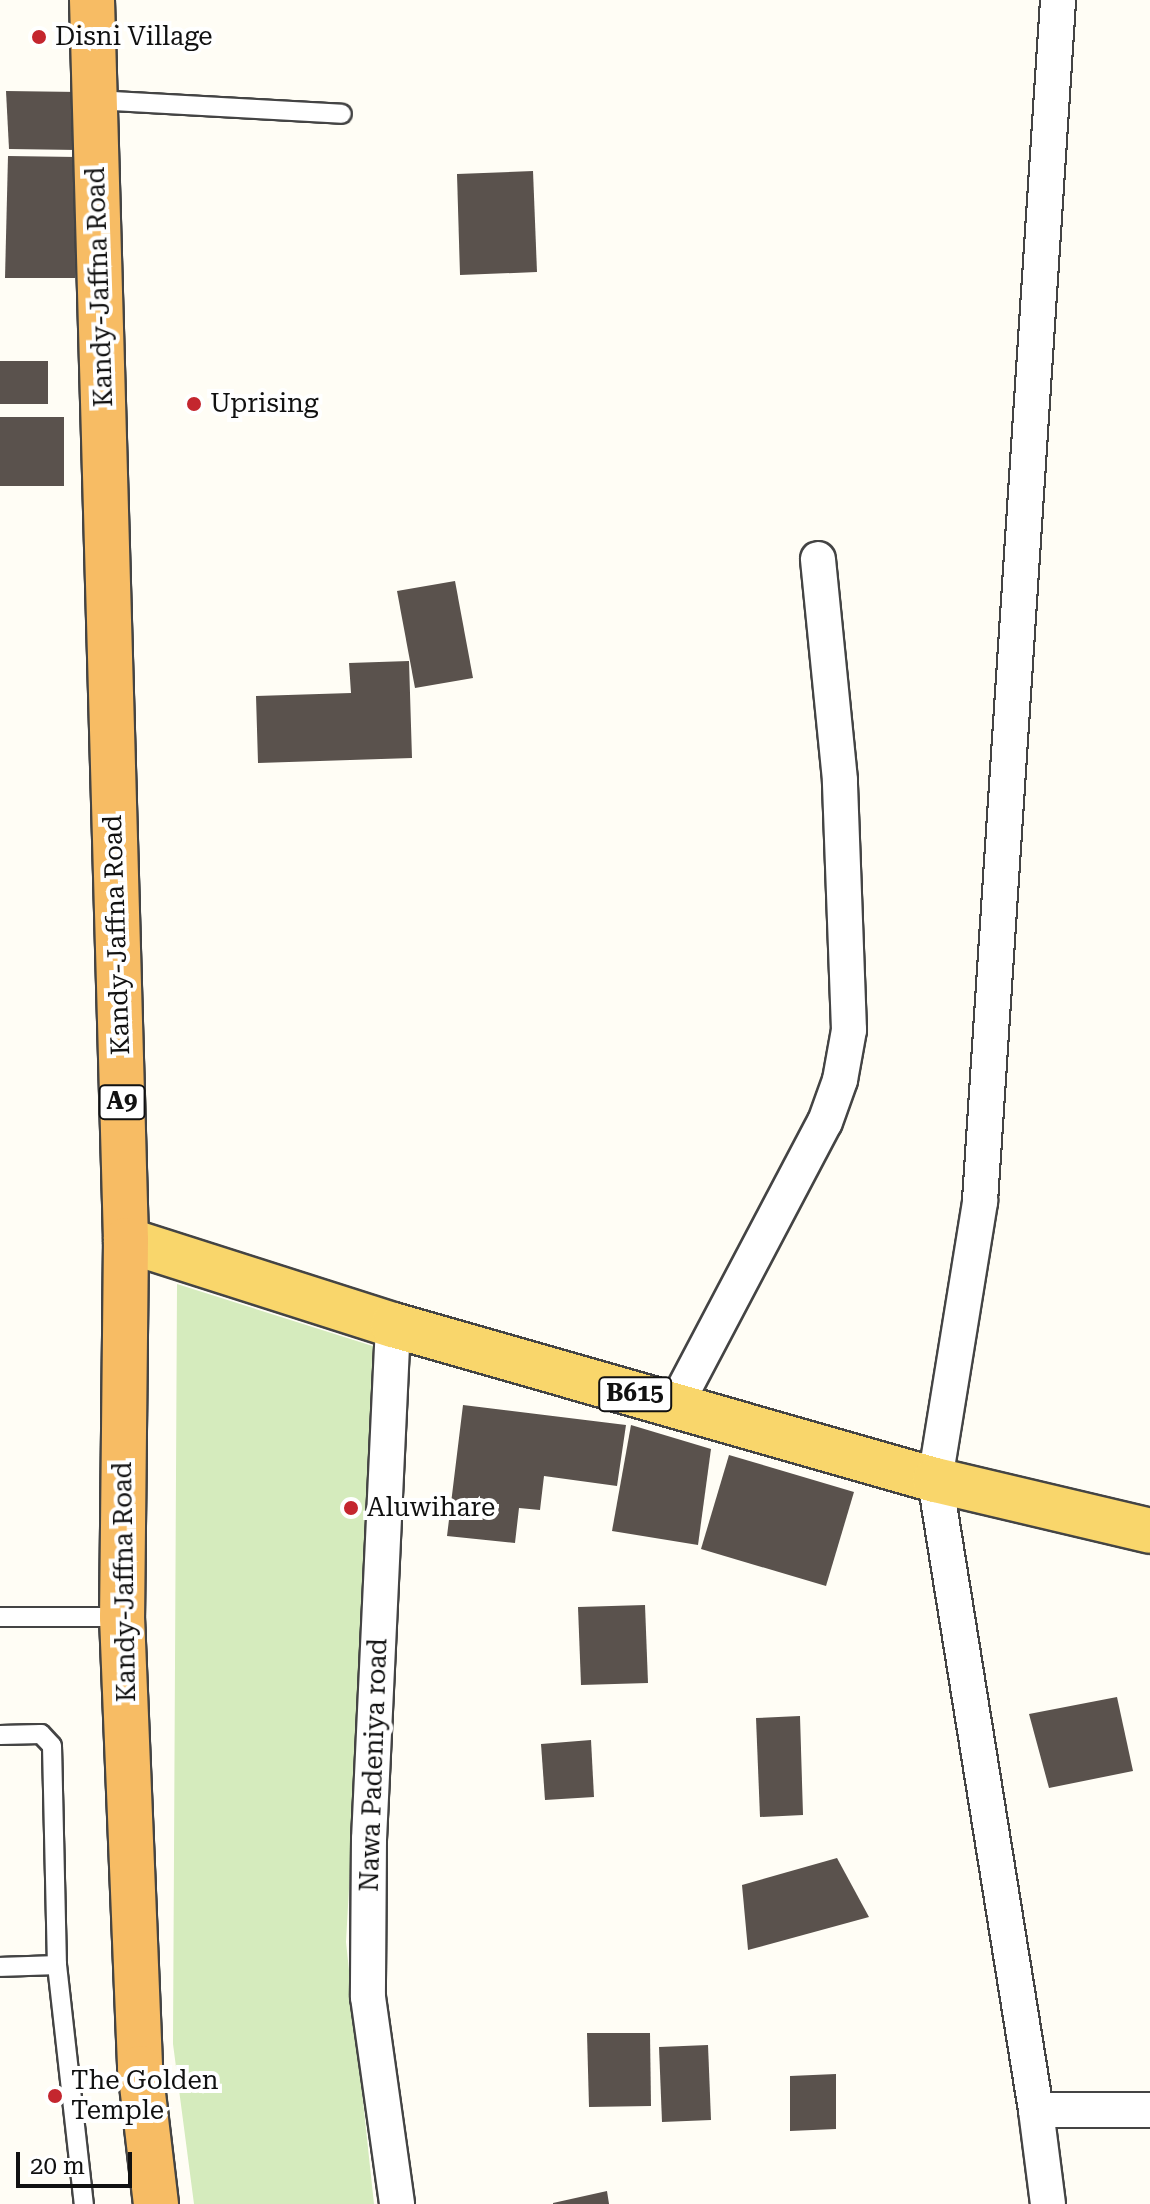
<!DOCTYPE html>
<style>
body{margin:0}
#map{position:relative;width:1150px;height:2204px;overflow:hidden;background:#fffdf5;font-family:"Roboto Serif",serif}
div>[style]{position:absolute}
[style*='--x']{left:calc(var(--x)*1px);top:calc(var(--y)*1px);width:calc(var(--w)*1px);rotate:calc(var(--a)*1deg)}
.green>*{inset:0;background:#d5ebbd}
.building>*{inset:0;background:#5a524d}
.roads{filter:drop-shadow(2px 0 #444) drop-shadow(-2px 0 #444) drop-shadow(0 2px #444) drop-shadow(0 -2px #444)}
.service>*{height:18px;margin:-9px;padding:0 9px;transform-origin:9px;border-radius:9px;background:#fff}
.minor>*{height:34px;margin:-17px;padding:0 17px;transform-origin:17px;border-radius:17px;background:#fff}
.primary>*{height:44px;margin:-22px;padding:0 22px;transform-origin:22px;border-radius:22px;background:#f9d66b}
.trunk>*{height:44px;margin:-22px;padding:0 22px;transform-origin:22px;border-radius:22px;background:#f7bc64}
.dots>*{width:22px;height:22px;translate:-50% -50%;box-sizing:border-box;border:4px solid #fff;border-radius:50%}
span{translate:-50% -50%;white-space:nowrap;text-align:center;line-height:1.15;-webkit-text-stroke:8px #fff;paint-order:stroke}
.shield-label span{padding:2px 6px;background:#fff;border:2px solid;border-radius:6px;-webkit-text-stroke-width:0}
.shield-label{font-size:24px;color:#111;font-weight:700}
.poi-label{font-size:26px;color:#111}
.left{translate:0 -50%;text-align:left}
.street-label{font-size:26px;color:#111}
.scale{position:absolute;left:16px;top:2152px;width:116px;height:36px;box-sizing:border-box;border:4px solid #111;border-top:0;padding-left:10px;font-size:24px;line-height:28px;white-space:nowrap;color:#111;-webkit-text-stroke:6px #fff;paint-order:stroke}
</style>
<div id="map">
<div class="green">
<div style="clip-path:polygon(177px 1284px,379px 1348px,346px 1942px,374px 2204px,194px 2204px,173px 2044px)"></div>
</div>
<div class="building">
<div style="clip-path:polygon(6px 91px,79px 92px,78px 150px,9px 149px)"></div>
<div style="clip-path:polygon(8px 156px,77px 157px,75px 278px,5px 278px)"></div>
<div style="clip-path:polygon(533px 171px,537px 272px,460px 275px,457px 174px)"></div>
<div style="clip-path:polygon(0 361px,48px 361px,48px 404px,0 404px)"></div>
<div style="clip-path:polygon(0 417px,64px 417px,64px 486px,0 486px)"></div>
<div style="clip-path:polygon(455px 581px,473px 678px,415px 688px,397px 591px)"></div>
<div style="clip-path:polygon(409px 661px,412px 758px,258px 763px,256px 696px,351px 693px,349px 663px)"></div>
<div style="clip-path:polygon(463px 1405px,626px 1425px,617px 1486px,544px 1476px,540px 1510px,519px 1508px,515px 1543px,447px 1536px)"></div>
<div style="clip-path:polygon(631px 1425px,711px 1449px,698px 1545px,612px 1531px)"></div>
<div style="clip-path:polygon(729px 1455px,854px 1492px,826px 1586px,701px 1549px)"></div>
<div style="clip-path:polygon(645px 1605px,648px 1683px,581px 1685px,578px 1607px)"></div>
<div style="clip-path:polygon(1117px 1697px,1133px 1771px,1049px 1788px,1029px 1714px)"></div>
<div style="clip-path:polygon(800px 1716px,803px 1815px,760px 1817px,756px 1718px)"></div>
<div style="clip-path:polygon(591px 1740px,594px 1797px,545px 1800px,541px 1744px)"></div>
<div style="clip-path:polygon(837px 1858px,869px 1917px,748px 1950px,742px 1885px)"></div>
<div style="clip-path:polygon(587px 2033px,650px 2033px,651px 2106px,589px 2107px)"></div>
<div style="clip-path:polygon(708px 2045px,711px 2120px,662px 2122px,659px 2047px)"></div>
<div style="clip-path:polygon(836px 2074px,836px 2129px,790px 2131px,790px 2076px)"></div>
<div style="clip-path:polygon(607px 2191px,609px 2204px,553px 2204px,553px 2203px)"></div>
</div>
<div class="roads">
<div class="service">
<div style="--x:95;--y:100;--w:247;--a:3.2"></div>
<div style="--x:0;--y:1617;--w:122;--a:0"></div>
<div style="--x:0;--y:1735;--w:41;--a:-1.4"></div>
<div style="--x:41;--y:1734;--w:16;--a:47"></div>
<div style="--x:52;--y:1746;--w:219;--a:88.7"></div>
<div style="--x:57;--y:1965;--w:241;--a:83.6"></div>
<div style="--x:0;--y:1967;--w:57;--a:-2"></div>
</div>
<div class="minor">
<div style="--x:393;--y:1325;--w:515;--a:92.67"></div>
<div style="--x:369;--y:1839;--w:158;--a:90.4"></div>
<div style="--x:368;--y:1997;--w:209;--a:82"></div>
<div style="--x:675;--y:1406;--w:321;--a:-62.2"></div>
<div style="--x:825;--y:1122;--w:45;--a:-70.3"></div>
<div style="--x:840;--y:1080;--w:51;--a:-79.8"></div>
<div style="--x:849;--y:1030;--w:250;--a:-92.1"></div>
<div style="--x:840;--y:780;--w:222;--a:-95.7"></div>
<div style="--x:1036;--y:2110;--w:114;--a:0"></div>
<div style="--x:1048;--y:2204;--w:95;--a:-97.3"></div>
<div style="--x:1036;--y:2110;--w:638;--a:-99.11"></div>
<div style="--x:935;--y:1480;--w:283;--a:-80.8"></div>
<div style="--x:980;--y:1201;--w:1204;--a:-86.28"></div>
</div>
<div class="primary">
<div style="--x:126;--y:1240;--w:280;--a:17.7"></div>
<div style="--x:393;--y:1325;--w:564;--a:15.96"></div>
<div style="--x:935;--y:1480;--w:221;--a:13.3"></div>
</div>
<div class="trunk">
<div style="--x:92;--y:0;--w:1240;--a:88.43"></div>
<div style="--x:126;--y:1240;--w:377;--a:90.6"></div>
<div style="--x:122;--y:1617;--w:451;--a:87.7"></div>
<div style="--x:140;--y:2068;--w:137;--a:83.3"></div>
</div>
</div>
<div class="dots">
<div style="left:39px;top:37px;background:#c4262e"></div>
<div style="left:194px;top:404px;background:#c4262e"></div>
<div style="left:351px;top:1508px;background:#c4262e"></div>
<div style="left:55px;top:2096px;background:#c4262e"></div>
</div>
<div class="shield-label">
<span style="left:122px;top:1102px">A9</span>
<span style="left:635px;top:1394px">B615</span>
</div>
<div class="poi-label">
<span class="left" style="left:55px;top:37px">Disni Village</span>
<span class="left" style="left:210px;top:404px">Uprising</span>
<span class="left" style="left:367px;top:1508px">Aluwihare</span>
<span class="left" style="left:71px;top:2096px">The Golden<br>Temple</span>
</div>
<div class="street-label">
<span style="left:100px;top:287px;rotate:-92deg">Kandy-Jaffna Road</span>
<span style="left:117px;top:935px;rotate:-92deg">Kandy-Jaffna Road</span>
<span style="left:125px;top:1582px;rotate:-91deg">Kandy-Jaffna Road</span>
<span style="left:374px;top:1765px;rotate:-88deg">Nawa Padeniya road</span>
</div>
<div class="scale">20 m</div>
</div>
